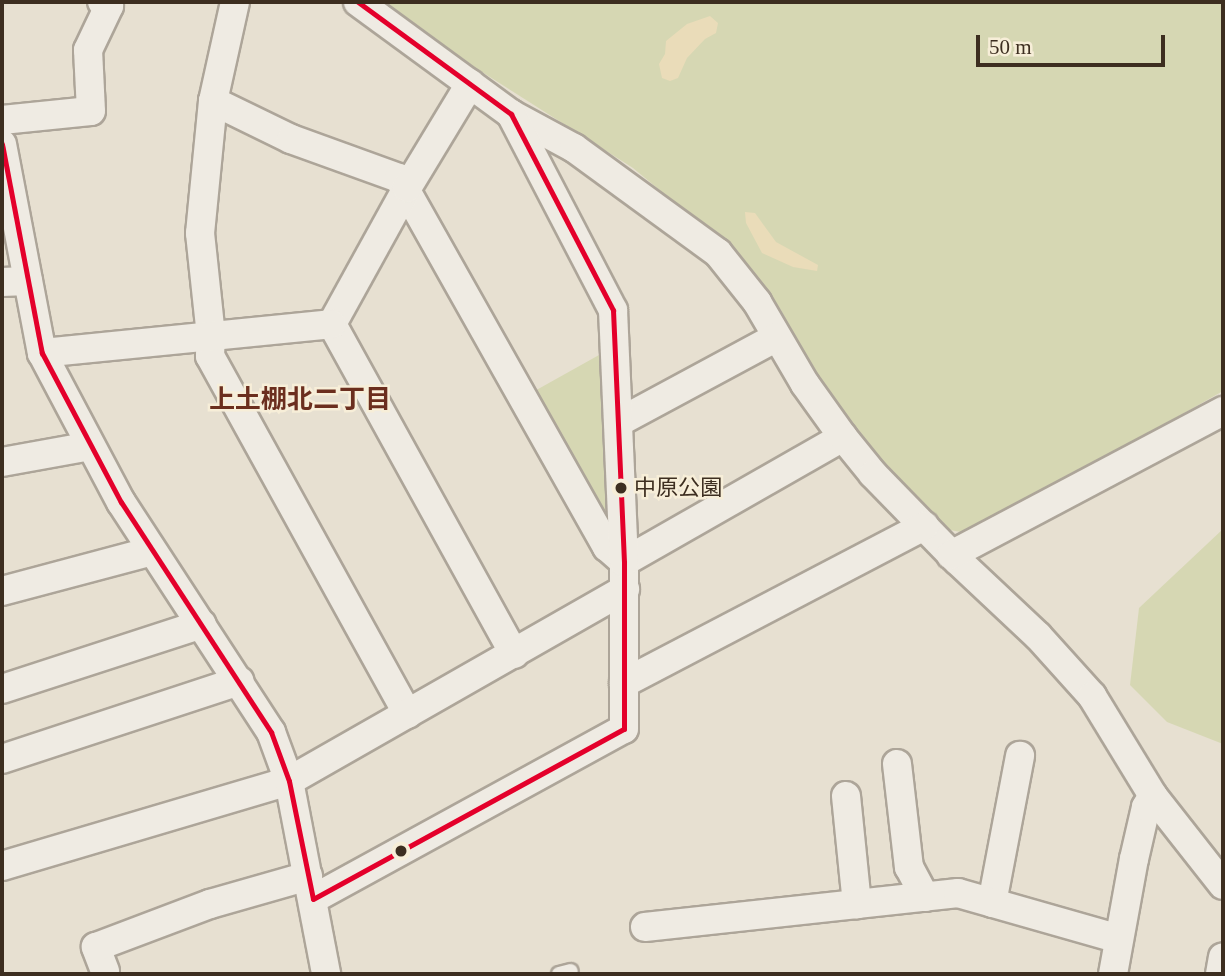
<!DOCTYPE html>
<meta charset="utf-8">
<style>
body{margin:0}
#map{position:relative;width:1225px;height:976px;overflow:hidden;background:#e7e0d1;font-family:"Times New Roman","Noto Sans JP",serif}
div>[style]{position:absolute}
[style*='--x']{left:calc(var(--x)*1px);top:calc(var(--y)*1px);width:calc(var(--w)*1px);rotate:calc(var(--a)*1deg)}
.green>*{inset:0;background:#d6d7b3}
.sand>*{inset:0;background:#eadcb9}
.roads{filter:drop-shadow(2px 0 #ada599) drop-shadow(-2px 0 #ada599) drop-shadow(0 2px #ada599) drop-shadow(0 -2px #ada599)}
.service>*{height:14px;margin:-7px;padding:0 7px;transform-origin:7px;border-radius:7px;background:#efebe3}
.minor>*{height:28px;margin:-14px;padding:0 14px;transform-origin:14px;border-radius:14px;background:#efebe3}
.bus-1>*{height:5px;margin:-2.5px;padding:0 2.5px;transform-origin:2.5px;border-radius:2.5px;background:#e4002b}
.dots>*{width:19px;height:19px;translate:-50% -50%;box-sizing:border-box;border:4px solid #f7eed8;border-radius:50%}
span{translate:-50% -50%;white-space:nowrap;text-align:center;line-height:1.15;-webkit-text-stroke:5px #f7eed8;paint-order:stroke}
.bus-label{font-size:22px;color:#3d2e20}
.left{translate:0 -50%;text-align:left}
.neighbourhood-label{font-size:26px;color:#6b2e1e;font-weight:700}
.frame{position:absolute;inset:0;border:4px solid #3d2e20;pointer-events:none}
.scale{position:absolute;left:976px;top:35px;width:189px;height:32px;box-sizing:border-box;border:4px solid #3d2e20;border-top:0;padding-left:9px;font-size:21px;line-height:24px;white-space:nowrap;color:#3d2e20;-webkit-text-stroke:5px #f7eed8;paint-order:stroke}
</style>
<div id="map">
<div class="green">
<div style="clip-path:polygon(380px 2px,1223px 2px,1223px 391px,971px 534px,940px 528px,824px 395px,781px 310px,726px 245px,633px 168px,438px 44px)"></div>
<div style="clip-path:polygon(608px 350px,609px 526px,531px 393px)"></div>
<div style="clip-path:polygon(1223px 529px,1223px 744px,1167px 722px,1130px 685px,1139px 608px)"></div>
</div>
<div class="sand">
<div style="clip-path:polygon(710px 16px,718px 23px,716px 33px,705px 39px,687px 58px,678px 78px,670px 81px,662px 78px,659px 64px,665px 54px,666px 41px,687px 24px)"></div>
<div style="clip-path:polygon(745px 212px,755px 213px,776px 242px,818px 265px,817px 271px,793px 267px,762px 253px,746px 223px)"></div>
</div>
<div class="roads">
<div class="service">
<div style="--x:559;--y:974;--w:12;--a:-14"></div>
</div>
<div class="minor">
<div style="--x:235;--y:2;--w:101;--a:102.5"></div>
<div style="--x:213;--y:101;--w:87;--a:26"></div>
<div style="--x:291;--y:139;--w:115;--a:19.9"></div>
<div style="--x:399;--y:178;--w:424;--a:60.6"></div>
<div style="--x:607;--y:547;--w:23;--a:41"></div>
<div style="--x:624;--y:562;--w:252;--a:-29.7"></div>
<div style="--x:358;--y:2;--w:190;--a:36.2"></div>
<div style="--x:511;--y:114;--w:72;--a:28.4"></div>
<div style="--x:574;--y:148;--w:178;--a:36.1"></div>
<div style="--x:718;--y:253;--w:63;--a:51.5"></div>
<div style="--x:757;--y:302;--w:95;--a:59.7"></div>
<div style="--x:805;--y:384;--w:65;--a:54.4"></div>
<div style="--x:843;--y:437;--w:48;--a:51"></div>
<div style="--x:873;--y:474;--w:120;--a:45.7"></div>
<div style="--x:957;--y:560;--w:111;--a:43.2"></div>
<div style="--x:1038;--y:636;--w:81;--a:48"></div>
<div style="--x:1092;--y:696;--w:117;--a:58.6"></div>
<div style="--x:1153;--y:796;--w:113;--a:51.8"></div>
<div style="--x:213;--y:101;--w:133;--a:95.6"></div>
<div style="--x:200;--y:233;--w:104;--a:83.9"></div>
<div style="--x:211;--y:336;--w:20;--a:93"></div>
<div style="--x:210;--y:356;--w:409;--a:61.1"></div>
<div style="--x:2;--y:120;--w:89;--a:-5.8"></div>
<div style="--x:91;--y:111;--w:61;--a:-92.8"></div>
<div style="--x:88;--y:50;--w:49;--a:-64.5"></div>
<div style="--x:109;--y:6;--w:8;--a:-150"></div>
<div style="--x:2;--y:144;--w:213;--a:79.2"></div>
<div style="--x:42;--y:353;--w:169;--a:62.1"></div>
<div style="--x:121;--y:502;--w:275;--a:56.9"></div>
<div style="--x:271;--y:732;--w:52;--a:69.8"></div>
<div style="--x:289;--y:781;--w:197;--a:79.1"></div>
<div style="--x:2;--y:282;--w:26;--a:-2"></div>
<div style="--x:332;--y:324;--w:377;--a:61.1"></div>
<div style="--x:332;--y:324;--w:155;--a:-61.1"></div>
<div style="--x:407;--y:188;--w:122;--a:-58.8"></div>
<div style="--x:42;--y:353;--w:291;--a:-5.7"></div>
<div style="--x:619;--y:422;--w:179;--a:-28.3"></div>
<div style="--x:2;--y:462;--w:90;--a:-10.2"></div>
<div style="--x:951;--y:555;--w:308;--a:-27.9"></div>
<div style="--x:2;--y:591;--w:155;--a:-14.9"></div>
<div style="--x:624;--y:683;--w:339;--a:-27.6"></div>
<div style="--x:2;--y:689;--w:210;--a:-18"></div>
<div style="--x:2;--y:759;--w:250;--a:-18.2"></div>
<div style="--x:897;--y:764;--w:104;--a:83.4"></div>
<div style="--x:909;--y:867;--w:34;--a:62"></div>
<div style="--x:846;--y:796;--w:109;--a:84.2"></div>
<div style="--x:2;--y:866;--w:299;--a:-16.5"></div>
<div style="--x:289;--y:781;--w:387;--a:-29.7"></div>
<div style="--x:313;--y:899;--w:354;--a:-28.7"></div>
<div style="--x:624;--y:729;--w:167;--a:-90"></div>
<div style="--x:624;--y:562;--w:252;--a:-92.5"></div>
<div style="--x:613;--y:310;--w:221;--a:-117.5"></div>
<div style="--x:992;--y:903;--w:150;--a:-79.2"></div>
<div style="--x:645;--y:927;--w:315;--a:-6.2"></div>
<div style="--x:958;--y:893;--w:167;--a:15.9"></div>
<div style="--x:105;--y:971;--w:26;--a:-111"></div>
<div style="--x:96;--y:947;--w:122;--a:-20.7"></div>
<div style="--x:210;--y:904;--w:102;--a:-15.9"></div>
<div style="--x:1113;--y:974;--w:117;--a:-79.7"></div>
<div style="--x:1134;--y:859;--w:53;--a:-77"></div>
<div style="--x:1146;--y:807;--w:13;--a:-58"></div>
<div style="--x:1220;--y:974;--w:17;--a:-80"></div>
</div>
</div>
<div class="bus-1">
<div style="--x:2;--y:144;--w:213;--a:79.2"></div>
<div style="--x:42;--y:353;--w:169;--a:62.1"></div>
<div style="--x:121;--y:502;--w:275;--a:56.9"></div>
<div style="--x:271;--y:732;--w:52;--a:69.8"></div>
<div style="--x:289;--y:781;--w:120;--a:78.5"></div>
<div style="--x:313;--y:899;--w:354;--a:-28.7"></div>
<div style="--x:624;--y:729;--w:167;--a:-90"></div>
<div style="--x:624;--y:562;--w:252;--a:-92.5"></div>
<div style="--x:613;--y:310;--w:221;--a:-117.5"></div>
<div style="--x:511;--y:114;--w:190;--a:-143.8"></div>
</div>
<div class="dots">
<div style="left:621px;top:488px;background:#3d2e20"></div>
<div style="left:401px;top:851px;background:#3d2e20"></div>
</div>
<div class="bus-label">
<span class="left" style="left:634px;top:488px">中原公園</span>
</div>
<div class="neighbourhood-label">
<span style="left:300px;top:400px">上土棚北二丁目</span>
</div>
<div class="frame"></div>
<div class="scale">50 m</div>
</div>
